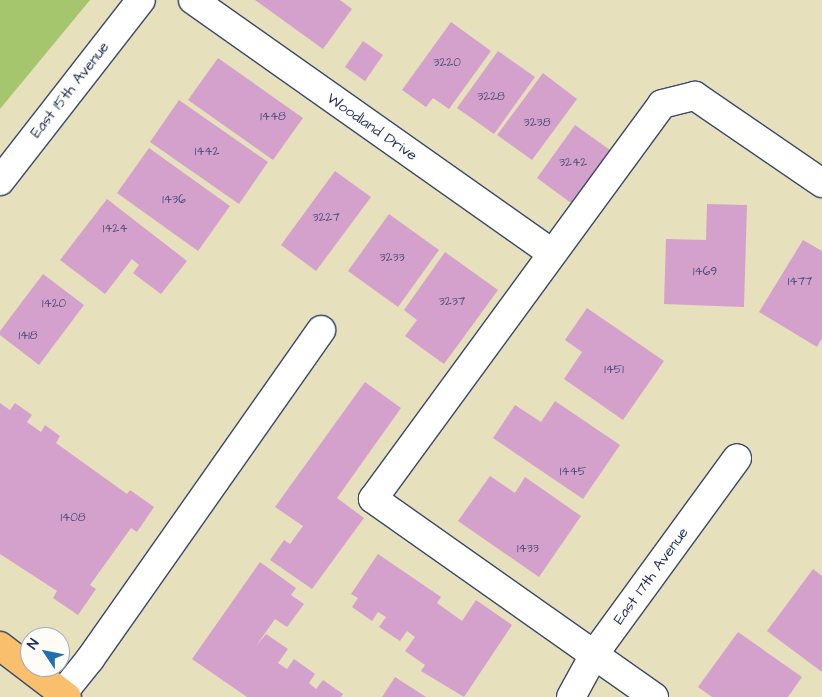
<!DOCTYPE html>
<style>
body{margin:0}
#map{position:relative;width:822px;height:697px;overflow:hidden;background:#e7e0bc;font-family:"Architects Daughter",sans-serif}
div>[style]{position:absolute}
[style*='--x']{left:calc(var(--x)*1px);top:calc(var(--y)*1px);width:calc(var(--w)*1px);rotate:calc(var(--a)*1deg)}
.green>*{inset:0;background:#a6c66e}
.building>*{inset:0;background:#d4a1cc}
.roads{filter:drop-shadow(1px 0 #3a4a6c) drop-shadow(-1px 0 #3a4a6c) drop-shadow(0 1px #3a4a6c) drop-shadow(0 -1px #3a4a6c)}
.minor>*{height:28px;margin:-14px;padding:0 14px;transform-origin:14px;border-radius:14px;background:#fff}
.major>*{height:28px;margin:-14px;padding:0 14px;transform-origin:14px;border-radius:14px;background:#f9bf6d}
span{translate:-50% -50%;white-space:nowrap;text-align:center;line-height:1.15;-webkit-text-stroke:4px #fdfcf7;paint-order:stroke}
.number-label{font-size:12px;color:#494c7a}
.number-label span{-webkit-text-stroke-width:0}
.street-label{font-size:15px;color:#1b2f5e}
.north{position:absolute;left:20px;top:627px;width:50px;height:50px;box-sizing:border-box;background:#fdfcf7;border:1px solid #a3aaba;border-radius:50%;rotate:304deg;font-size:14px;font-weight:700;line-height:20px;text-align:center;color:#1b2f5e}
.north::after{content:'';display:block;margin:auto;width:18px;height:22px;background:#1f6fb2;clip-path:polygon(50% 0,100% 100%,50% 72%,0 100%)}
</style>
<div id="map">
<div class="green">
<div style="clip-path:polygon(0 0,90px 0,0 109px)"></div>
</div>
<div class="building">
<div style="clip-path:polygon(255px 0,340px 0,352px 9px,323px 49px)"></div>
<div style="clip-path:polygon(451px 22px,491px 51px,449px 109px,433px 98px,426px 107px,402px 90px)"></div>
<div style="clip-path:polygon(363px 41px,383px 55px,365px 81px,345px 67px)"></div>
<div style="clip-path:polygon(498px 51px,535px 77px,494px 134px,457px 108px)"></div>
<div style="clip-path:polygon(218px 58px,303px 118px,273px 160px,188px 100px)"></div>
<div style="clip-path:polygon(543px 73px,577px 99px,532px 160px,497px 135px)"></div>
<div style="clip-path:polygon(179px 100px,268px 162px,239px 204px,150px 142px)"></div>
<div style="clip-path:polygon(575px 125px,610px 150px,571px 203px,537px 178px)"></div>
<div style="clip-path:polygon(149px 148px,230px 206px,198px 251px,117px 193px)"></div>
<div style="clip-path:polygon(335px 171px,371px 197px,316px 271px,281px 245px)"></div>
<div style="clip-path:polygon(107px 199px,187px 261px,161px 294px,133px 273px,139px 265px,132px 259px,105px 294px,60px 260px)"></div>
<div style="clip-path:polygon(707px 204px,747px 205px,744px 307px,664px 304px,666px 239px,706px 240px)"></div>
<div style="clip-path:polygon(389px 214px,439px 250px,398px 307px,348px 271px)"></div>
<div style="clip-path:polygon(803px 240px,822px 251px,822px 338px,817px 347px,759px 312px)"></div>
<div style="clip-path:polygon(445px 252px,498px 290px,444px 364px,405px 336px,417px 320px,404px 310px)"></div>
<div style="clip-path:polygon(43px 274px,84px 305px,39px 365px,0 335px,0 331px)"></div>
<div style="clip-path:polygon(587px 308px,664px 361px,623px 420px,564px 379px,582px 352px,565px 340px)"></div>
<div style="clip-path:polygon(365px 382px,401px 408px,337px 498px,364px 518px,312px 589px,270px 560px,284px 540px,290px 544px,303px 526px,275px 507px)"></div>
<div style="clip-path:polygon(555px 401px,620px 445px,583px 499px,493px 438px,515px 405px,541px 422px)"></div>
<div style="clip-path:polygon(0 403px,10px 410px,15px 403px,32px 415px,27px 422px,41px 432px,45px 425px,60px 436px,56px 443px,127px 494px,130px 490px,154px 507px,137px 532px,131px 528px,90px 585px,96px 589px,78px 615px,53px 598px,57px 591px,0 554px)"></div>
<div style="clip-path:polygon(490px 476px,515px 493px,525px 477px,581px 516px,539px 577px,458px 521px)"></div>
<div style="clip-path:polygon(378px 554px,441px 597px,437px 603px,462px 621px,476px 600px,512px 625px,464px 697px,421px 671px,425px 665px,405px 651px,415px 637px,407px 631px,400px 641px,379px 627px,386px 617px,378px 612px,372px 621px,352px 607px,358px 598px,351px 594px)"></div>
<div style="clip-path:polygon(260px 562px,296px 588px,291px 595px,304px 604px,287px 627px,275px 619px,256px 646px,266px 634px,288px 649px,278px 663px,287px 669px,294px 659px,315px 674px,309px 683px,316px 689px,323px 680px,343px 694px,341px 697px,247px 697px,192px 659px)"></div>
<div style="clip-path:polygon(813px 569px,822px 576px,822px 672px,767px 631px)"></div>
<div style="clip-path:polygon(738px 632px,802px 677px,788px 697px,712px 697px,698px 687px)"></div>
<div style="clip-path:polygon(395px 677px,426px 697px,382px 697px)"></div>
</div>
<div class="roads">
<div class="minor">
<div style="--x:193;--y:0;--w:438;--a:35.2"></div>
<div style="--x:0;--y:181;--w:229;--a:-52.1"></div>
<div style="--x:62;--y:694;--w:45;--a:-51.3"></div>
<div style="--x:90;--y:659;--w:402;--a:-54.9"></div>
<div style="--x:571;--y:697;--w:50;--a:-61.4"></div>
<div style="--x:595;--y:653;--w:241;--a:-53.9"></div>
<div style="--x:654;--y:697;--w:344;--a:-144.8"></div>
<div style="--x:373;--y:499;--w:489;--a:-53.8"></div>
<div style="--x:662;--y:104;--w:34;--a:-14"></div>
<div style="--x:695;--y:96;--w:154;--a:34.4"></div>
</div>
<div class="major">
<div style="--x:0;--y:646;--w:84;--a:37.3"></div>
</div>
</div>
<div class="number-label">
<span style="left:447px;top:63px">3220</span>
<span style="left:491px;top:97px">3228</span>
<span style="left:273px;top:117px">1448</span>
<span style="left:537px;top:123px">3238</span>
<span style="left:207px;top:152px">1442</span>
<span style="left:573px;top:163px">3242</span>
<span style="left:174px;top:200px">1436</span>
<span style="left:326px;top:218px">3227</span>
<span style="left:115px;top:229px">1424</span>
<span style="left:392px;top:258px">3233</span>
<span style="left:705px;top:272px">1469</span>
<span style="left:800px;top:282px">1477</span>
<span style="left:452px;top:302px">3237</span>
<span style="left:54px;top:304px">1420</span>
<span style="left:28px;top:336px">1418</span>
<span style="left:614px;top:370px">1451</span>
<span style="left:573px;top:472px">1445</span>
<span style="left:73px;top:518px">1408</span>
<span style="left:528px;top:549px">1433</span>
</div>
<div class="street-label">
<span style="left:70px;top:90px;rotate:-52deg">East 15th Avenue</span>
<span style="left:372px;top:127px;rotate:35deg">Woodland Drive</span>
<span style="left:651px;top:576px;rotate:-54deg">East 17th Avenue</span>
</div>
<div class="north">N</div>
</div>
